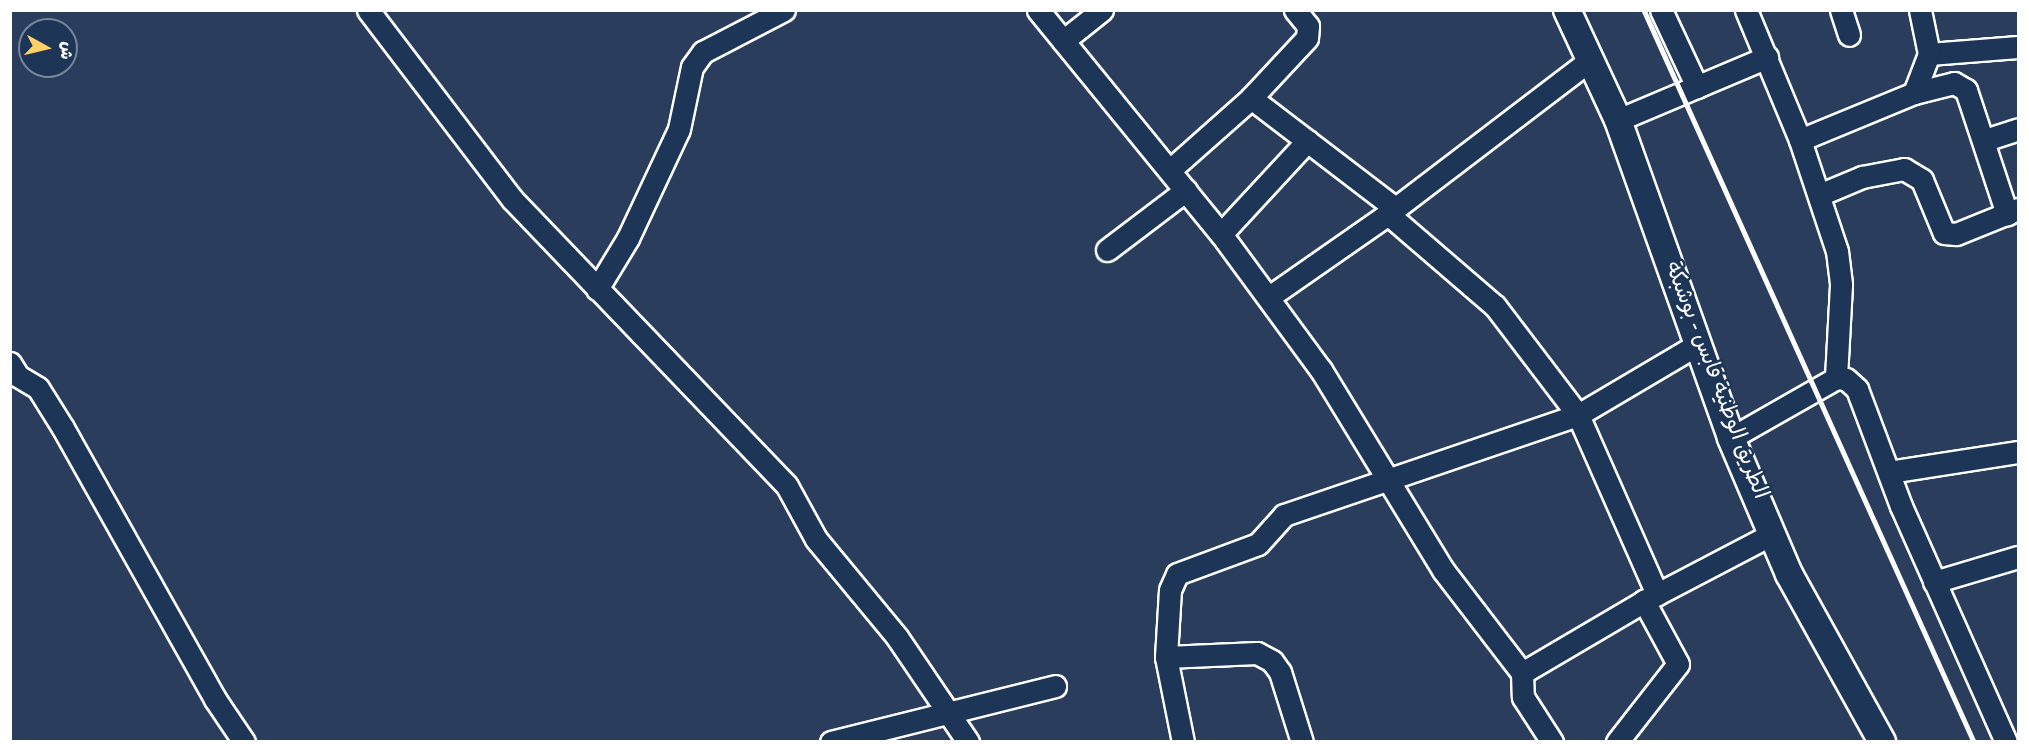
<!DOCTYPE html>
<meta charset="utf-8">
<style>
body{margin:0}
#map{position:relative;width:2029px;height:752px;overflow:hidden;background:#2a3d5c;font-family:"Gochi Hand","Playpen Sans Arabic",sans-serif}
div>[style]{position:absolute}
[style*='--x']{left:calc(var(--x)*1px);top:calc(var(--y)*1px);width:calc(var(--w)*1px);rotate:calc(var(--a)*1deg)}
.roads{filter:drop-shadow(2px 0 #fff) drop-shadow(-2px 0 #fff) drop-shadow(0 2px #fff) drop-shadow(0 -2px #fff)}
.minor>*{height:21px;margin:-10.5px;padding:0 10.5px;transform-origin:10.5px;border-radius:10.5px;background:#1d3557}
.major>*{height:26px;margin:-13px;padding:0 13px;transform-origin:13px;border-radius:13px;background:#1d3557}
.rail>*{height:4.5px;margin:-2.25px;padding:0 2.25px;transform-origin:2.25px;border-radius:2.25px;background:#fff}
span{translate:-50% -50%;white-space:nowrap;text-align:center;line-height:1.15;-webkit-text-stroke:5px #1d3557;paint-order:stroke}
.street-label{font-size:22px;color:#fff}
.frame{position:absolute;inset:0;border:12px solid #fff;pointer-events:none}
.north{position:absolute;left:18px;top:18px;width:60px;height:60px;box-sizing:border-box;background:#1d3557;border:2px solid #77869a;border-radius:50%;rotate:98deg;font-size:16px;font-weight:700;line-height:24px;text-align:center;color:#fff}
.north::after{content:'';display:block;margin:auto;width:21px;height:27px;background:#ffd166;clip-path:polygon(50% 0,100% 100%,50% 72%,0 100%)}
</style>
<div id="map">
<div class="roads">
<div class="minor">
<div style="--x:368;--y:10;--w:238;--a:52.7"></div>
<div style="--x:512;--y:199;--w:397;--a:46.2"></div>
<div style="--x:787;--y:486;--w:60;--a:61.3"></div>
<div style="--x:816;--y:539;--w:127;--a:50.4"></div>
<div style="--x:897;--y:637;--w:127;--a:55.9"></div>
<div style="--x:1038;--y:10;--w:289;--a:50.8"></div>
<div style="--x:1221;--y:234;--w:169;--a:53.7"></div>
<div style="--x:1321;--y:370;--w:234;--a:58.6"></div>
<div style="--x:1443;--y:570;--w:130;--a:52.5"></div>
<div style="--x:1522;--y:673;--w:24;--a:88"></div>
<div style="--x:1523;--y:697;--w:54;--a:57.2"></div>
<div style="--x:1661;--y:10;--w:85;--a:64.9"></div>
<div style="--x:1746;--y:10;--w:141;--a:67.4"></div>
<div style="--x:1800;--y:140;--w:117;--a:71.6"></div>
<div style="--x:1837;--y:251;--w:34;--a:83"></div>
<div style="--x:1841;--y:285;--w:93;--a:93.1"></div>
<div style="--x:1841;--y:10;--w:26;--a:72"></div>
<div style="--x:1063;--y:41;--w:50;--a:-38.5"></div>
<div style="--x:1929;--y:54;--w:89;--a:-4.5"></div>
<div style="--x:1914;--y:93;--w:41;--a:-14"></div>
<div style="--x:1954;--y:83;--w:14;--a:30"></div>
<div style="--x:1966;--y:90;--w:131;--a:71.7"></div>
<div style="--x:1251;--y:98;--w:181;--a:37.4"></div>
<div style="--x:1618;--y:120;--w:162;--a:-22.9"></div>
<div style="--x:1800;--y:140;--w:123;--a:-22.4"></div>
<div style="--x:1914;--y:93;--w:42;--a:-69"></div>
<div style="--x:1929;--y:54;--w:45;--a:-101.6"></div>
<div style="--x:1985;--y:140;--w:35;--a:-18"></div>
<div style="--x:1170;--y:170;--w:108;--a:-41.6"></div>
<div style="--x:1251;--y:98;--w:82;--a:-47"></div>
<div style="--x:1307;--y:38;--w:12;--a:-85"></div>
<div style="--x:1308;--y:26;--w:21;--a:-129"></div>
<div style="--x:1819;--y:195;--w:47;--a:-22.7"></div>
<div style="--x:1862;--y:177;--w:43;--a:-10.8"></div>
<div style="--x:1904;--y:169;--w:21;--a:31"></div>
<div style="--x:1922;--y:180;--w:57;--a:67.5"></div>
<div style="--x:1944;--y:233;--w:12;--a:5"></div>
<div style="--x:1956;--y:234;--w:67;--a:-22"></div>
<div style="--x:1388;--y:214;--w:141;--a:40.7"></div>
<div style="--x:1495;--y:306;--w:137;--a:52.7"></div>
<div style="--x:1578;--y:415;--w:196;--a:66.2"></div>
<div style="--x:1221;--y:234;--w:127;--a:-47.2"></div>
<div style="--x:1107;--y:250;--w:99;--a:-37.2"></div>
<div style="--x:597;--y:289;--w:60;--a:-58.7"></div>
<div style="--x:628;--y:238;--w:120;--a:-64.9"></div>
<div style="--x:679;--y:129;--w:63;--a:-78.2"></div>
<div style="--x:692;--y:67;--w:19;--a:-54"></div>
<div style="--x:703;--y:52;--w:91;--a:-27.4"></div>
<div style="--x:1269;--y:297;--w:145;--a:-34.9"></div>
<div style="--x:1388;--y:214;--w:253;--a:-37.3"></div>
<div style="--x:10;--y:363;--w:15;--a:58"></div>
<div style="--x:18;--y:376;--w:23;--a:31"></div>
<div style="--x:38;--y:388;--w:47;--a:58"></div>
<div style="--x:63;--y:428;--w:311;--a:60.7"></div>
<div style="--x:215;--y:699;--w:52;--a:56"></div>
<div style="--x:1731;--y:438;--w:121;--a:-29.7"></div>
<div style="--x:1836;--y:378;--w:10;--a:6"></div>
<div style="--x:1846;--y:379;--w:15;--a:42"></div>
<div style="--x:1857;--y:389;--w:125;--a:69.4"></div>
<div style="--x:1901;--y:506;--w:258;--a:66"></div>
<div style="--x:1889;--y:472;--w:131;--a:-8.8"></div>
<div style="--x:1934;--y:582;--w:88;--a:-16.6"></div>
<div style="--x:1166;--y:657;--w:91;--a:-2.5"></div>
<div style="--x:1257;--y:653;--w:17;--a:28"></div>
<div style="--x:1272;--y:661;--w:14;--a:54"></div>
<div style="--x:1280;--y:672;--w:73;--a:72.6"></div>
<div style="--x:1522;--y:673;--w:142;--a:-30.5"></div>
<div style="--x:1644;--y:601;--w:144;--a:-27.6"></div>
<div style="--x:831;--y:742;--w:231;--a:-14"></div>
<div style="--x:1183;--y:742;--w:87;--a:-101.3"></div>
<div style="--x:1166;--y:657;--w:67;--a:-86.6"></div>
<div style="--x:1170;--y:590;--w:17;--a:-66"></div>
<div style="--x:1177;--y:574;--w:86;--a:-20.3"></div>
<div style="--x:1258;--y:544;--w:39;--a:-48"></div>
<div style="--x:1284;--y:515;--w:311;--a:-18.8"></div>
<div style="--x:1578;--y:415;--w:139;--a:-30.6"></div>
<div style="--x:1617;--y:742;--w:99;--a:-52"></div>
<div style="--x:1678;--y:664;--w:72;--a:-118.4"></div>
</div>
<div class="major">
<div style="--x:1567;--y:10;--w:121;--a:65.1"></div>
<div style="--x:1618;--y:120;--w:337;--a:70.4"></div>
<div style="--x:1731;--y:438;--w:148;--a:66.9"></div>
<div style="--x:1789;--y:574;--w:192;--a:61"></div>
</div>
</div>
<div class="rail">
<div style="--x:1644;--y:10;--w:803;--a:65.73"></div>
</div>
<div class="street-label">
<span style="left:1714px;top:381px;rotate:69deg">الطريق الوطنية قابس - بوشبكة</span>
</div>
<div class="frame"></div>
<div class="north">ش</div>
</div>
